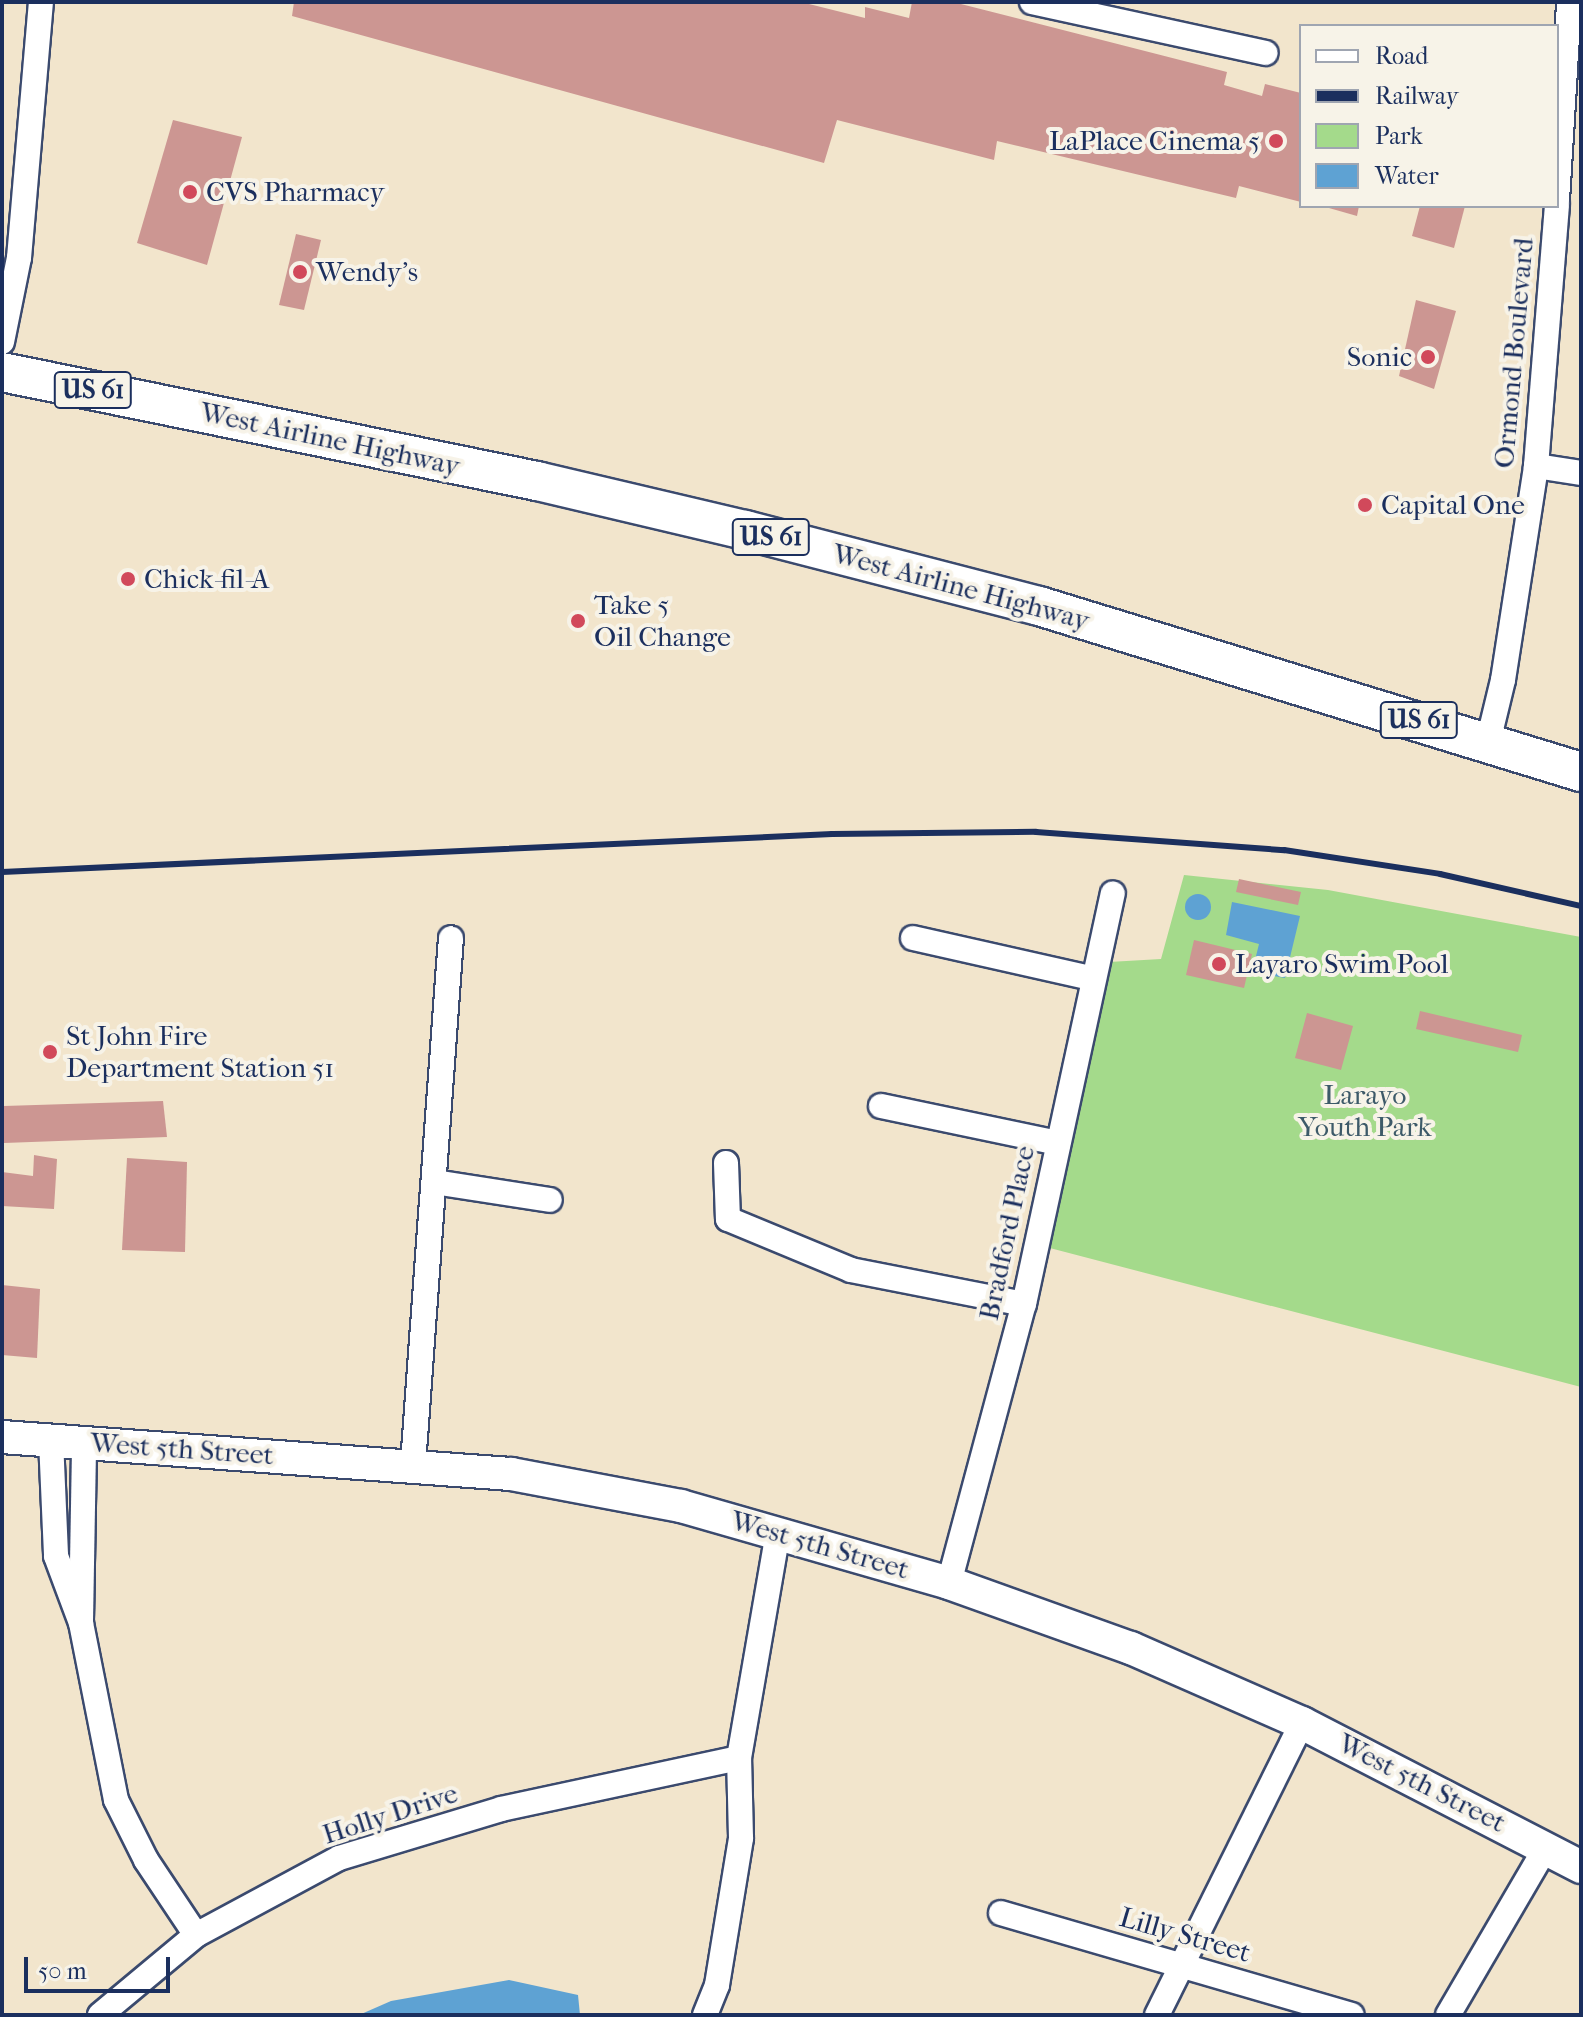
<!DOCTYPE html>
<style>
body{margin:0}
#map{position:relative;width:1583px;height:2017px;overflow:hidden;background:#f2e5cc;font-family:"IM FELL French Canon",serif}
div>[style]{position:absolute}
[style*='--x']{left:calc(var(--x)*1px);top:calc(var(--y)*1px);width:calc(var(--w)*1px);rotate:calc(var(--a)*1deg)}
.green>*{inset:0;background:#a4da8b}
.water>*{inset:0;background:#5ea2d3}
.round{border-radius:50%}
.building>*{inset:0;background:#cc9692}
.roads{filter:drop-shadow(2px 0 #3b4a6e) drop-shadow(-2px 0 #3b4a6e) drop-shadow(0 2px #3b4a6e) drop-shadow(0 -2px #3b4a6e)}
.minor>*{height:24px;margin:-12px;padding:0 12px;transform-origin:12px;border-radius:12px;background:#fff}
.secondary>*{height:32px;margin:-16px;padding:0 16px;transform-origin:16px;border-radius:16px;background:#fff}
.trunk>*{height:38px;margin:-19px;padding:0 19px;transform-origin:19px;border-radius:19px;background:#fff}
.rail>*{height:6px;margin:-3px;padding:0 3px;transform-origin:3px;border-radius:3px;background:#1b2f5e}
.dots>*{width:22px;height:22px;translate:-50% -50%;box-sizing:border-box;border:4px solid #f7f3e8;border-radius:50%}
span{translate:-50% -50%;white-space:nowrap;text-align:center;line-height:1.15;-webkit-text-stroke:8px #f7f3e8;paint-order:stroke}
.shield-label span{padding:2px 6px;background:#f7f3e8;border:2px solid;border-radius:6px;-webkit-text-stroke-width:0}
.shield-label{font-size:26px;color:#1b2f5e;font-weight:700}
.poi-label{font-size:28px;color:#1b2f5e}
.right{translate:-100% -50%;text-align:right}
.left{translate:0 -50%;text-align:left}
.street-label{font-size:28px;color:#1b2f5e}
.park-label{font-size:28px;color:#3d5a69}
.frame{position:absolute;inset:0;border:4px solid #1b2f5e;pointer-events:none}
.legend{position:absolute;left:1299px;top:24px;width:260px;height:184px;box-sizing:border-box;background:#f7f3e8;border:2px solid #9fa5b1;margin:0;padding:10px 14px;list-style:none;font-size:24px;color:#1b2f5e}
.legend li{display:flex;align-items:center;gap:16px;height:40px}
.legend b{width:40px;border:2px solid #9fa5b1}
.scale{position:absolute;left:24px;top:1957px;width:146px;height:36px;box-sizing:border-box;border:4px solid #1b2f5e;border-top:0;padding-left:10px;font-size:24px;line-height:28px;white-space:nowrap;color:#1b2f5e;-webkit-text-stroke:6px #f7f3e8;paint-order:stroke}
</style>
<div id="map">
<div class="green">
<div style="clip-path:polygon(1184px 875px,1328px 890px,1581px 937px,1581px 1387px,1046px 1247px,1109px 962px,1161px 959px)"></div>
</div>
<div class="water">
<div class="round" style="left:1185px;top:894px;width:26px;height:26px"></div>
<div style="clip-path:polygon(1232px 902px,1300px 916px,1285px 978px,1252px 972px,1259px 944px,1226px 935px)"></div>
<div style="clip-path:polygon(509px 1980px,578px 1995px,580px 2015px,359px 2015px,391px 2001px)"></div>
</div>
<div class="building">
<div style="clip-path:polygon(294px 2px,801px 2px,865px 18px,865px 7px,909px 18px,912px 2px,953px 2px,1227px 72px,1224px 85px,1262px 96px,1265px 84px,1301px 93px,1301px 202px,1239px 186px,1236px 198px,997px 141px,994px 160px,837px 120px,824px 163px,292px 16px)"></div>
<div style="clip-path:polygon(173px 120px,242px 137px,207px 265px,137px 243px)"></div>
<div style="clip-path:polygon(1322px 206px,1359px 206px,1357px 216px)"></div>
<div style="clip-path:polygon(1420px 206px,1465px 206px,1454px 248px,1412px 236px)"></div>
<div style="clip-path:polygon(296px 234px,321px 240px,304px 310px,279px 305px)"></div>
<div style="clip-path:polygon(1416px 300px,1456px 311px,1434px 389px,1399px 376px)"></div>
<div style="clip-path:polygon(1239px 879px,1301px 892px,1298px 905px,1236px 892px)"></div>
<div style="clip-path:polygon(1194px 940px,1252px 954px,1244px 988px,1186px 975px)"></div>
<div style="clip-path:polygon(1420px 1011px,1522px 1035px,1518px 1052px,1416px 1029px)"></div>
<div style="clip-path:polygon(1307px 1013px,1353px 1026px,1341px 1070px,1295px 1058px)"></div>
<div style="clip-path:polygon(163px 1101px,167px 1137px,4px 1143px,4px 1106px)"></div>
<div style="clip-path:polygon(34px 1155px,57px 1159px,54px 1209px,2px 1206px,2px 1172px,33px 1176px)"></div>
<div style="clip-path:polygon(127px 1158px,187px 1162px,185px 1252px,122px 1250px)"></div>
<div style="clip-path:polygon(2px 1285px,40px 1289px,37px 1358px,2px 1355px)"></div>
</div>
<div class="roads">
<div class="minor">
<div style="--x:1032;--y:2;--w:239;--a:12.3"></div>
<div style="--x:1557;--y:200;--w:198;--a:-86.5"></div>
<div style="--x:2;--y:342;--w:86;--a:-78.6"></div>
<div style="--x:19;--y:258;--w:257;--a:-85.1"></div>
<div style="--x:1536;--y:466;--w:46;--a:8.8"></div>
<div style="--x:1488;--y:742;--w:64;--a:-76.4"></div>
<div style="--x:1503;--y:680;--w:217;--a:-81.2"></div>
<div style="--x:1536;--y:466;--w:261;--a:-85.4"></div>
<div style="--x:913;--y:938;--w:182;--a:12.7"></div>
<div style="--x:881;--y:1106;--w:181;--a:11.8"></div>
<div style="--x:726;--y:1163;--w:56;--a:88"></div>
<div style="--x:728;--y:1219;--w:133;--a:22.5"></div>
<div style="--x:851;--y:1270;--w:176;--a:11.1"></div>
<div style="--x:434;--y:1182;--w:117;--a:8.8"></div>
<div style="--x:51;--y:1440;--w:116;--a:87.5"></div>
<div style="--x:56;--y:1556;--w:72;--a:69.5"></div>
<div style="--x:81;--y:1623;--w:180;--a:78.8"></div>
<div style="--x:116;--y:1800;--w:67;--a:63.4"></div>
<div style="--x:146;--y:1860;--w:90;--a:56.3"></div>
<div style="--x:413;--y:1465;--w:528;--a:-85.88"></div>
<div style="--x:949;--y:1583;--w:289;--a:-75"></div>
<div style="--x:1024;--y:1304;--w:420;--a:-77.8"></div>
<div style="--x:81;--y:1621;--w:179;--a:-89"></div>
<div style="--x:1001;--y:1913;--w:365;--a:16.2"></div>
<div style="--x:100;--y:2015;--w:125;--a:-39.8"></div>
<div style="--x:196;--y:1935;--w:162;--a:-28.3"></div>
<div style="--x:339;--y:1858;--w:169;--a:-16.8"></div>
<div style="--x:501;--y:1809;--w:243;--a:-12.1"></div>
<div style="--x:705;--y:2015;--w:32;--a:-68"></div>
<div style="--x:717;--y:1985;--w:149;--a:-80.7"></div>
<div style="--x:741;--y:1838;--w:80;--a:-91.4"></div>
<div style="--x:739;--y:1758;--w:228;--a:-80.2"></div>
<div style="--x:1157;--y:2015;--w:326;--a:-63.6"></div>
<div style="--x:1448;--y:2015;--w:194;--a:-59.7"></div>
</div>
<div class="secondary">
<div style="--x:2;--y:1437;--w:510;--a:4.16"></div>
<div style="--x:511;--y:1474;--w:173;--a:10.7"></div>
<div style="--x:681;--y:1506;--w:279;--a:16"></div>
<div style="--x:949;--y:1583;--w:193;--a:19.7"></div>
<div style="--x:1131;--y:1648;--w:187;--a:23.7"></div>
<div style="--x:1302;--y:1723;--w:314;--a:27.3"></div>
</div>
<div class="trunk">
<div style="--x:2;--y:372;--w:546;--a:11.52"></div>
<div style="--x:537;--y:481;--w:214;--a:13.3"></div>
<div style="--x:745;--y:530;--w:304;--a:14.5"></div>
<div style="--x:1039;--y:606;--w:567;--a:17.03"></div>
</div>
</div>
<div class="rail">
<div style="--x:2;--y:872;--w:831;--a:-2.62"></div>
<div style="--x:832;--y:834;--w:204;--a:-0.6"></div>
<div style="--x:1036;--y:832;--w:249;--a:4.2"></div>
<div style="--x:1284;--y:850;--w:158;--a:8.7"></div>
<div style="--x:1440;--y:874;--w:145;--a:12.8"></div>
</div>
<div class="dots">
<div style="left:1276px;top:141px;background:#d1495b"></div>
<div style="left:190px;top:192px;background:#d1495b"></div>
<div style="left:300px;top:272px;background:#d1495b"></div>
<div style="left:1428px;top:357px;background:#d1495b"></div>
<div style="left:1365px;top:505px;background:#d1495b"></div>
<div style="left:128px;top:579px;background:#d1495b"></div>
<div style="left:578px;top:621px;background:#d1495b"></div>
<div style="left:1219px;top:964px;background:#d1495b"></div>
<div style="left:50px;top:1052px;background:#d1495b"></div>
</div>
<div class="shield-label">
<span style="left:93px;top:390px">US 61</span>
<span style="left:771px;top:537px">US 61</span>
<span style="left:1419px;top:720px">US 61</span>
</div>
<div class="poi-label">
<span class="right" style="left:1260px;top:141px">LaPlace Cinema 5</span>
<span class="left" style="left:206px;top:192px">CVS Pharmacy</span>
<span class="left" style="left:316px;top:272px">Wendy's</span>
<span class="right" style="left:1412px;top:357px">Sonic</span>
<span class="left" style="left:1381px;top:505px">Capital One</span>
<span class="left" style="left:144px;top:579px">Chick-fil-A</span>
<span class="left" style="left:594px;top:621px">Take 5<br>Oil Change</span>
<span class="left" style="left:1235px;top:964px">Layaro Swim Pool</span>
<span class="left" style="left:66px;top:1052px">St John Fire<br>Department Station 51</span>
</div>
<div class="street-label">
<span style="left:1514px;top:353px;rotate:-85deg">Ormond Boulevard</span>
<span style="left:330px;top:439px;rotate:12deg">West Airline Highway</span>
<span style="left:961px;top:587px;rotate:15deg">West Airline Highway</span>
<span style="left:1007px;top:1233px;rotate:-78deg">Bradford Place</span>
<span style="left:182px;top:1449px;rotate:4deg">West 5th Street</span>
<span style="left:820px;top:1545px;rotate:16deg">West 5th Street</span>
<span style="left:1422px;top:1783px;rotate:27deg">West 5th Street</span>
<span style="left:390px;top:1814px;rotate:-18deg">Holly Drive</span>
<span style="left:1185px;top:1935px;rotate:16deg">Lilly Street</span>
</div>
<div class="park-label">
<span style="left:1365px;top:1111px">Larayo<br>Youth Park</span>
</div>
<div class="frame"></div>
<ul class="legend">
<li><b style="height:10px;background:#fff"></b>Road</li>
<li><b style="height:10px;background:#1b2f5e"></b>Railway</li>
<li><b style="height:22px;background:#a4da8b"></b>Park</li>
<li><b style="height:22px;background:#5ea2d3"></b>Water</li>
</ul>
<div class="scale">50 m</div>
</div>
